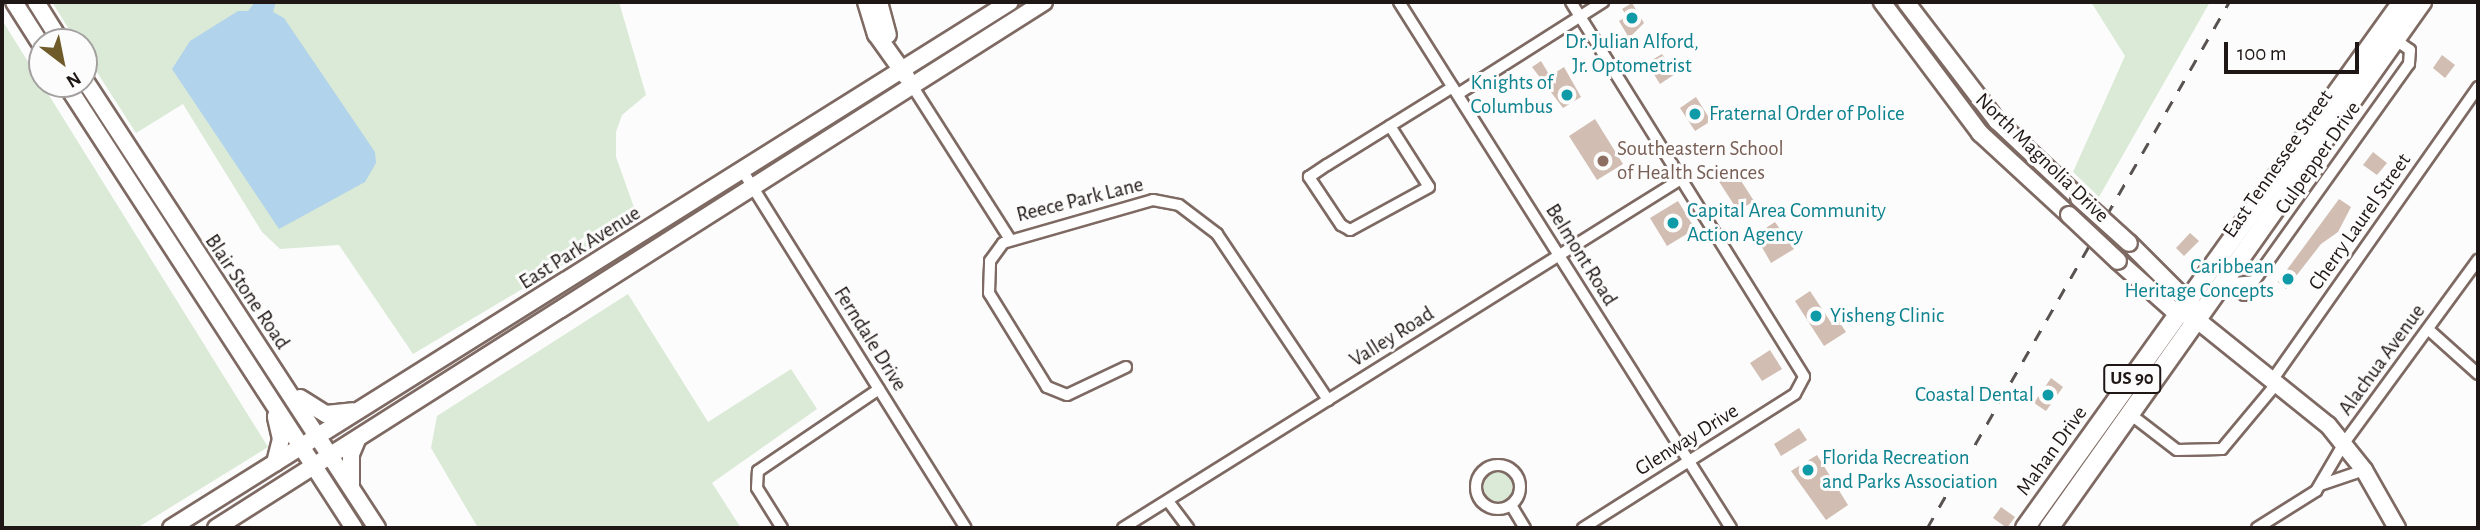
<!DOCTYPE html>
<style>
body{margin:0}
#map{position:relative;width:2480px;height:530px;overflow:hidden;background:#fcfcfc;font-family:"Alegreya Sans",sans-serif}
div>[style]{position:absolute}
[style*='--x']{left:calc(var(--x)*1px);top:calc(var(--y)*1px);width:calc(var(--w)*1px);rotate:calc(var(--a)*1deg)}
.green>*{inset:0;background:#daead6}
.round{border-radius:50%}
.water>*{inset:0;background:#b1d3eb}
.building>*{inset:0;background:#d1bdb2}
.roads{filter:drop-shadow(2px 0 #7e6a63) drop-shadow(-2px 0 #7e6a63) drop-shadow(0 2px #7e6a63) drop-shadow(0 -2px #7e6a63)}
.street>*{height:10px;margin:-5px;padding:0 5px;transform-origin:5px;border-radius:5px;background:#fff}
.street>.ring{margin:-5px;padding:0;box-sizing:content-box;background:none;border:10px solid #fff;border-radius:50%}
.secondary>*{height:16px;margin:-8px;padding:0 8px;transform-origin:8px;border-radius:8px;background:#fff}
.primary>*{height:18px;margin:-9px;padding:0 9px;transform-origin:9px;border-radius:9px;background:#fff}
.rail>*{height:2.5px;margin-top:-1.25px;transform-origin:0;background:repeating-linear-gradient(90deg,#585251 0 12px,transparent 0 24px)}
.bridges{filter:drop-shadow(2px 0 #7e6a63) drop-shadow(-2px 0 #7e6a63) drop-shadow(0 2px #7e6a63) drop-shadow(0 -2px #7e6a63)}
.secondary-bridge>*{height:16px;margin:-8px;padding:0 8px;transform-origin:8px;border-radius:8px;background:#fff}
.dots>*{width:19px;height:19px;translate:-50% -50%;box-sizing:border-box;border:4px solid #fcfcfc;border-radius:50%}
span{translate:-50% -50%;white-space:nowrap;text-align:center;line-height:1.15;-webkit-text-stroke:6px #fcfcfc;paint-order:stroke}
.shield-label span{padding:2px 5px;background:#fcfcfc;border:2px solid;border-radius:5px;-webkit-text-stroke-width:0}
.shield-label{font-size:19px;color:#1f1715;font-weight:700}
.culture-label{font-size:21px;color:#0d838f}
.right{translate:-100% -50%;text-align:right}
.left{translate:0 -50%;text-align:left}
.education-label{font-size:21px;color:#785e54}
.street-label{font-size:21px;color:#1f1715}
.frame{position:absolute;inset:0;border:4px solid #1f1715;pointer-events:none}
.north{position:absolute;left:28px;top:28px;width:70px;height:70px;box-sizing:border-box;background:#fcfcfc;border:2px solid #a4a0a0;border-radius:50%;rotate:148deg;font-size:19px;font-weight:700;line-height:28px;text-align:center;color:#1f1715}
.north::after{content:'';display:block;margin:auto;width:24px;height:32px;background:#6f5b2a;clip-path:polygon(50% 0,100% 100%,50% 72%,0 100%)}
.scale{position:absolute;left:2224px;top:42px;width:135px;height:32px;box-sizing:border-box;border:4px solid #1f1715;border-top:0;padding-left:9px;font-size:21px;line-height:24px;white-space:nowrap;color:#1f1715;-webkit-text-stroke:5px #fcfcfc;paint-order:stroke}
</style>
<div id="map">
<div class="green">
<div style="clip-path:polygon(52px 2px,619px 2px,646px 95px,622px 115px,616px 132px,616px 157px,636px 213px,625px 228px,413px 354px,339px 245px,280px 249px,262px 232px,183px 104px,136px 133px,84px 52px,84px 42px,77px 42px)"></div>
<div style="clip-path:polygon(2091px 2px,2210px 2px,2099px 197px,2073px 172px,2125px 56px)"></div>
<div style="clip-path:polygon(2px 20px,268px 447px,137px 528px,2px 528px)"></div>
<div style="clip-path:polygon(628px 294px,708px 422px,791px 369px,817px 409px,712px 483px,741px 528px,478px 528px,431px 448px,437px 416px)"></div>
<div class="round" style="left:1483px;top:470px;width:34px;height:34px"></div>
</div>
<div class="water">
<div style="clip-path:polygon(255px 2px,276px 2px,273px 12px,284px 18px,375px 152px,376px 163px,365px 182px,279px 229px,172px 69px,190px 41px,238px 11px,248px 11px)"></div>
</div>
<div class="building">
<div style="clip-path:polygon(1632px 3px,1644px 23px,1629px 38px,1619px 21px,1627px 16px,1622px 9px)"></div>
<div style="clip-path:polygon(1662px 54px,1675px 74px,1660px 84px,1647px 63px)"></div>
<div style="clip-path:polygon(2442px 55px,2455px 65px,2445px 78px,2433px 68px)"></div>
<div style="clip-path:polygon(1541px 61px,1550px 76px,1564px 67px,1581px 97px,1563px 108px,1532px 67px)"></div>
<div style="clip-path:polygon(1696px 97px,1711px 121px,1695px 131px,1680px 108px)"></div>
<div style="clip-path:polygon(1595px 119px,1623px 164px,1597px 180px,1569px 136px)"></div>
<div style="clip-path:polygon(2373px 152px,2387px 163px,2377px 175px,2363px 165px)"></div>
<div style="clip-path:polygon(1734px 170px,1754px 201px,1738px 211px,1718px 180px)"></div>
<div style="clip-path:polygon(2339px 199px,2351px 207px,2338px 232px,2321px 244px,2286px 289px,2278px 282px)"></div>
<div style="clip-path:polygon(1678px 201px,1695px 229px,1667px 246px,1650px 218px)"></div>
<div style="clip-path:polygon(1775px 222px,1794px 249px,1771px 263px,1755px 235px)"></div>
<div style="clip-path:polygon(2190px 233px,2199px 241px,2184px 256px,2176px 248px)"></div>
<div style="clip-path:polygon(1810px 291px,1832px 324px,1838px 320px,1846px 332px,1824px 346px,1795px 301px)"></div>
<div style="clip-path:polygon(1770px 350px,1782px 369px,1762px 381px,1750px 363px)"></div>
<div style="clip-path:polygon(2051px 378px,2063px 387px,2046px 411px,2034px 403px)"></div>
<div style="clip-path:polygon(1799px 428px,1807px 440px,1781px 456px,1774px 444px)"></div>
<div style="clip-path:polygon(1817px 455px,1848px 505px,1826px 520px,1791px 471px)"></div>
<div style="clip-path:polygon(2001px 507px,2015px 517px,2007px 528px,1993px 518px)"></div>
</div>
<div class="roads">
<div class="street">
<div style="--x:1399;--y:2;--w:622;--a:57.74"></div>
<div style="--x:1571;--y:2;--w:441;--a:58.1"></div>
<div style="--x:1804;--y:377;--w:19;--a:118"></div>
<div style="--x:1795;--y:394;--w:251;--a:147.7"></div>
<div style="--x:911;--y:84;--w:183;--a:57.5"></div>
<div style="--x:1458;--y:94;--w:172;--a:-32.4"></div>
<div style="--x:1390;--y:126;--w:72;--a:57.4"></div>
<div style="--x:1429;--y:187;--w:90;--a:151.4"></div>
<div style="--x:1350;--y:230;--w:10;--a:-151"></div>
<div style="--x:1341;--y:225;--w:58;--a:-123.7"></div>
<div style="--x:1309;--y:177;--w:22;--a:-34"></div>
<div style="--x:1327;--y:165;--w:148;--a:-31.8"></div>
<div style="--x:742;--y:170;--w:422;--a:58"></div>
<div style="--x:2221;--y:284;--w:33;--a:-5"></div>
<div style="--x:2244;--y:295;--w:284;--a:-54.5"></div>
<div style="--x:2409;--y:64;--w:14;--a:-86"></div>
<div style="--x:2410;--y:50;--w:21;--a:-145"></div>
<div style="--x:2429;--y:330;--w:66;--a:41.9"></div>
<div style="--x:1126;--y:367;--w:65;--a:154.6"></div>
<div style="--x:1067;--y:395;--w:22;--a:-158"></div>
<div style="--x:1047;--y:387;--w:110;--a:-121.7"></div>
<div style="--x:989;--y:293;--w:32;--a:-88"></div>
<div style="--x:990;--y:261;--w:22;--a:-54"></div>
<div style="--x:1003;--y:243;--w:156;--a:-16"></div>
<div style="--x:1153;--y:200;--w:26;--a:11"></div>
<div style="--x:1179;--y:205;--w:48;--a:37.3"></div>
<div style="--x:1217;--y:234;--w:200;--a:56.2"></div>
<div style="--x:2273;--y:379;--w:357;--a:-54.9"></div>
<div style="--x:2130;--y:414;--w:59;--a:37.5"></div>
<div style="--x:2177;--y:450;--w:45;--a:-1.3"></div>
<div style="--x:2222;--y:449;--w:86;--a:-50.2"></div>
<div class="ring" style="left:1476px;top:465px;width:34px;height:34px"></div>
<div style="--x:2320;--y:485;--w:46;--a:-18.8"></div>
<div style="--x:1168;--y:501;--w:34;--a:53"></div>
<div style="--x:1511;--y:505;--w:27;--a:59"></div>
<div style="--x:782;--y:528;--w:47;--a:-122"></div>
<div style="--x:757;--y:488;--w:17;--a:-87"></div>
<div style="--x:758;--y:471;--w:146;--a:-34.1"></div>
<div style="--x:1123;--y:528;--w:658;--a:-32.02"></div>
<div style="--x:2257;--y:528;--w:70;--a:-32.1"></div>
<div style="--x:2316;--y:491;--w:56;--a:-59.7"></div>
<div style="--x:2344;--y:443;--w:227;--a:-53.8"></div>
</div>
<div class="secondary">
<div style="--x:14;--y:2;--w:52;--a:57.5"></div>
<div style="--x:36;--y:2;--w:47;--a:58"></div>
<div style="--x:866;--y:2;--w:34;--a:73"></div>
<div style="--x:876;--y:34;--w:52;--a:54.5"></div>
<div style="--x:879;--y:2;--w:34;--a:75"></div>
<div style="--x:1882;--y:2;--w:164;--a:53.2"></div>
<div style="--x:1980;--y:133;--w:121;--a:42.7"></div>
<div style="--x:1906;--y:2;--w:150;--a:52.6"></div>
<div style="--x:1997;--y:121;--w:112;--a:43.2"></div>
<div style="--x:84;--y:79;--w:536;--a:56.87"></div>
<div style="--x:66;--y:84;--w:529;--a:57.03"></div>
<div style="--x:2129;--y:243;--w:93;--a:45"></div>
<div style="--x:2118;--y:261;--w:74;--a:41.7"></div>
<div style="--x:2173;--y:310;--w:25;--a:21"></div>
<div style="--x:2196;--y:319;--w:169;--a:38.8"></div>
<div style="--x:2328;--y:425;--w:58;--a:51.3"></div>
<div style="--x:2364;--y:470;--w:67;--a:60.4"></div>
<div style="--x:300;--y:398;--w:31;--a:32"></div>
<div style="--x:326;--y:414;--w:27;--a:-6"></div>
<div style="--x:275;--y:463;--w:25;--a:-76"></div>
<div style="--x:281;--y:439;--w:23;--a:-103"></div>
<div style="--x:351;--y:486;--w:32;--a:-90"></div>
<div style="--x:351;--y:454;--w:15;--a:-67"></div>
<div style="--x:171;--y:528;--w:990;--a:-32.09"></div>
<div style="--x:216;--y:528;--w:981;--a:-32.43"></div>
</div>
<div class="primary">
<div style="--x:2025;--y:528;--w:647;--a:-54.37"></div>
<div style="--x:2049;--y:528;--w:645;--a:-54.66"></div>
</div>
</div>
<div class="rail">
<div style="--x:1927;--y:528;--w:607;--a:-60.14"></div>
</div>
<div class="bridges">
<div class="secondary-bridge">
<div style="--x:2079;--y:198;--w:67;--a:42"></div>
<div style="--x:2069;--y:215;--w:67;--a:43.2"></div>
</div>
</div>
<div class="dots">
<div style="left:1632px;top:18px;background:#0f9aa8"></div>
<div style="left:1567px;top:95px;background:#0f9aa8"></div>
<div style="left:1695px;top:114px;background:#0f9aa8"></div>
<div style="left:1603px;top:161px;background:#8d6e63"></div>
<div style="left:1673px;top:223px;background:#0f9aa8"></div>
<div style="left:2288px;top:279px;background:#0f9aa8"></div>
<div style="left:1816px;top:316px;background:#0f9aa8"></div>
<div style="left:2048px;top:395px;background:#0f9aa8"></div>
<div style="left:1808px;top:470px;background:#0f9aa8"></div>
</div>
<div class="shield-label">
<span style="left:2132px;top:379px">US 90</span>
</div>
<div class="culture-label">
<span style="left:1632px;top:54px">Dr. Julian Alford,<br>Jr. Optometrist</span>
<span class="right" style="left:1553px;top:95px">Knights of<br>Columbus</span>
<span class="left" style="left:1709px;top:114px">Fraternal Order of Police</span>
<span class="left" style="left:1687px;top:223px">Capital Area Community<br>Action Agency</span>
<span class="right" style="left:2274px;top:279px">Caribbean<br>Heritage Concepts</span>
<span class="left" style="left:1830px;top:316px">Yisheng Clinic</span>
<span class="right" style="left:2034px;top:395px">Coastal Dental</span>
<span class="left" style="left:1822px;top:470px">Florida Recreation<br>and Parks Association</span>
</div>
<div class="education-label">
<span class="left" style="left:1617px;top:161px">Southeastern School<br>of Health Sciences</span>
</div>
<div class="street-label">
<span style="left:2042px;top:158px;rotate:44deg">North Magnolia Drive</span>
<span style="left:2318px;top:158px;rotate:-55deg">Culpepper Drive</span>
<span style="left:2278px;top:164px;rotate:-55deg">East Tennessee Street</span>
<span style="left:1080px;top:200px;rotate:-14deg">Reece Park Lane</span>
<span style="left:2360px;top:222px;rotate:-55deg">Cherry Laurel Street</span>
<span style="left:580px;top:248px;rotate:-32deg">East Park Avenue</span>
<span style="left:1581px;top:255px;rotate:58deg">Belmont Road</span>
<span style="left:247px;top:292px;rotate:56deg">Blair Stone Road</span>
<span style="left:1392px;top:337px;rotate:-32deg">Valley Road</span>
<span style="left:870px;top:339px;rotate:58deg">Ferndale Drive</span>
<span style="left:2382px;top:360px;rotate:-54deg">Alachua Avenue</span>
<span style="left:1687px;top:440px;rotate:-32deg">Glenway Drive</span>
<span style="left:2052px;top:451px;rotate:-54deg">Mahan Drive</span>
</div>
<div class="frame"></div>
<div class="north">N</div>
<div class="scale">100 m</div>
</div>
